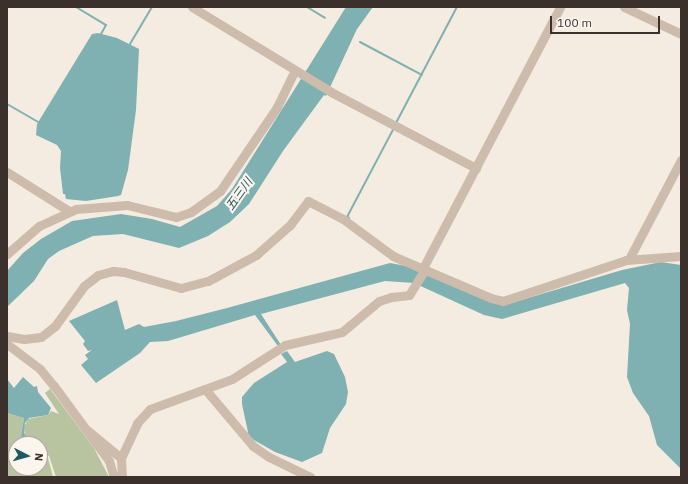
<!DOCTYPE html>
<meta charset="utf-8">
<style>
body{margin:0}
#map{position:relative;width:688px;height:484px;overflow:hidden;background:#f4ebe1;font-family:"IBM Plex Sans","Noto Sans JP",sans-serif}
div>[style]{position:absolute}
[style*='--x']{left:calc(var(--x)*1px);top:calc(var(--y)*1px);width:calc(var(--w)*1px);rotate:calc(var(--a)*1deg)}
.green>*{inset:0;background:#b8c4a0}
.water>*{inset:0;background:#7fb0b2}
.stream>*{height:2px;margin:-1px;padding:0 1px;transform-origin:1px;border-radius:1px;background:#7fb0b2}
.minor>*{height:9px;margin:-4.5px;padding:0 4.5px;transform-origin:4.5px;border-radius:4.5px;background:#cdbbac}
span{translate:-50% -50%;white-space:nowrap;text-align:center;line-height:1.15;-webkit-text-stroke:4px #fbf5ee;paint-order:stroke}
.water-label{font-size:12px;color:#1f5a5e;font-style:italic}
.frame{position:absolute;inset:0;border:8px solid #3b302b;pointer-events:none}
.north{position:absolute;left:8px;top:436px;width:40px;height:40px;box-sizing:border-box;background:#fbf5ee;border:1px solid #aea6a0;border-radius:50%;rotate:96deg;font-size:11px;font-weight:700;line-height:16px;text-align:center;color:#3b302b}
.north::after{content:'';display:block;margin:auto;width:14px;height:18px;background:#1f5a5e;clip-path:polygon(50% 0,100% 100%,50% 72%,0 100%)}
.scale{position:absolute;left:550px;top:16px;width:110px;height:18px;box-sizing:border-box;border:2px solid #3b302b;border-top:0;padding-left:5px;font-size:12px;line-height:14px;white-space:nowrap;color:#3b302b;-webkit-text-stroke:3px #fbf5ee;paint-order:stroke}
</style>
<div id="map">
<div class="green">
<div style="clip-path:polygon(50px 389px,94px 448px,109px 477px,56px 477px,49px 456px,40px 450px,40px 444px,31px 444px,25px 437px,24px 427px,28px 419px,48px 415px,51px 411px,59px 414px,45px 393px)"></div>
<div style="clip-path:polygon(7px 413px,24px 418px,21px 436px,26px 444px,16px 444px,16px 468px,40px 468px,40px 452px,48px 458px,53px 477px,7px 477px)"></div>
</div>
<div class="water">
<div style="clip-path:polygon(346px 7px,373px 7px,357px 29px,326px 96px,324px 95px,283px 151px,249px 204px,230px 222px,208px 236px,179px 248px,123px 234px,93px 236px,59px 251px,48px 259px,34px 281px,7px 307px,7px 271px,23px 253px,41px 239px,72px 221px,121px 214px,152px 219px,180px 227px,217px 206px,232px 189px)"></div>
<div style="clip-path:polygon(98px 33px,117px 38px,139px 49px,136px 110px,128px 170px,121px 195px,118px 196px,86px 201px,66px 199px,65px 194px,63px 194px,60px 168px,61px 151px,57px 145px,36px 135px,37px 124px,92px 34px)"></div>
<div style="clip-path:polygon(661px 262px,681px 265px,681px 469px,657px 445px,649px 416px,633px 393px,627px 377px,630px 324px,627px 310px,629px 288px,625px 283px,502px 319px,484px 315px,414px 283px,385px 281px,261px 314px,281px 345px,278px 346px,255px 315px,168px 341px,150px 342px,140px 353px,96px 383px,81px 365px,88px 359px,85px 355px,92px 350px,88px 351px,83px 344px,85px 341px,69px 321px,117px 300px,125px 330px,139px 324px,144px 327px,176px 321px,227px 308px,390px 263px,417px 268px,493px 303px,505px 305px,622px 270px)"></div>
<div style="clip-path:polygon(287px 351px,295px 362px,327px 351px,334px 354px,345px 377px,348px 392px,346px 404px,330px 428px,322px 453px,302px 462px,275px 452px,249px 437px,242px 404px,242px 397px,254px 383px,287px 362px,281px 354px)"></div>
<div style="clip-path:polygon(23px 377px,34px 387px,37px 386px,38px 392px,51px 408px,48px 415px,29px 418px,25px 423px,24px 433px,31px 444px,26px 444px,21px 436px,24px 418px,7px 413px,7px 379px,14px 388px)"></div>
</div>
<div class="stream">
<div style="--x:76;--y:7;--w:35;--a:31"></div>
<div style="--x:106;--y:25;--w:10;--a:119"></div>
<div style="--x:307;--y:7;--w:21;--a:31"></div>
<div style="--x:360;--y:42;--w:70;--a:28"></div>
<div style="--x:130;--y:44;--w:43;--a:-59.3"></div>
<div style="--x:7;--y:104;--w:36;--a:30"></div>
<div style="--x:396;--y:123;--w:131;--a:-62.3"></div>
<div style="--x:349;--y:218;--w:2;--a:-153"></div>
<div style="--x:347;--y:217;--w:101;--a:-62.2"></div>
</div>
<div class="minor">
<div style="--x:192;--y:7;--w:163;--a:31.4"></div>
<div style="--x:331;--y:92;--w:164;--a:27.7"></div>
<div style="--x:624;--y:7;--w:63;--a:25.3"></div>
<div style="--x:7;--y:172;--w:73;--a:32.2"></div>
<div style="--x:7;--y:254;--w:43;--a:-41.2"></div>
<div style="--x:39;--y:226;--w:41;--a:-24.7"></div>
<div style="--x:76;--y:209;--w:51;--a:-4.5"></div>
<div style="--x:127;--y:205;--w:50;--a:13.8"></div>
<div style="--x:176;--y:217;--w:16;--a:-18"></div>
<div style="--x:191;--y:212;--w:36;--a:-36"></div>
<div style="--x:220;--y:191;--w:102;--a:-55.8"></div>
<div style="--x:277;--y:107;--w:41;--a:-64.1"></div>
<div style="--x:629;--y:259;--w:112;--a:-62.3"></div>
<div style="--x:423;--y:268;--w:295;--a:-62.3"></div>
<div style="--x:7;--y:336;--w:17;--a:10"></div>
<div style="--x:24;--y:339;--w:17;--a:-7"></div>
<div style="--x:41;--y:337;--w:18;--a:-38"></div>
<div style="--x:55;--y:326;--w:49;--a:-54.1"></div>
<div style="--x:84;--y:286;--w:18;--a:-38"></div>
<div style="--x:98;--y:275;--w:16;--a:-15"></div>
<div style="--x:113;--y:271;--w:11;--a:5"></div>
<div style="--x:124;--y:272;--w:59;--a:15.7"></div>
<div style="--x:181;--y:288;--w:28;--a:-15"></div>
<div style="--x:208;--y:281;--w:55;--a:-28.4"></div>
<div style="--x:256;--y:255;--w:45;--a:-41.4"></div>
<div style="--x:290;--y:225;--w:30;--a:-53"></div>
<div style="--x:308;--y:201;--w:39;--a:27"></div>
<div style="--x:343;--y:219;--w:62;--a:36.5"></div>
<div style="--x:393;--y:256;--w:107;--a:23.2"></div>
<div style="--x:491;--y:298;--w:12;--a:14"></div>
<div style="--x:503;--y:301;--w:130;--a:-18.4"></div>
<div style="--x:626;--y:260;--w:55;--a:-4.2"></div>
<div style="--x:7;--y:344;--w:41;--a:37.1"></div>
<div style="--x:40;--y:369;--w:22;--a:51"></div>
<div style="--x:54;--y:386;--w:93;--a:53.7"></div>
<div style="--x:109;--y:461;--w:17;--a:73"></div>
<div style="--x:205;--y:389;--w:75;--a:49.9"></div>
<div style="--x:253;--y:446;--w:19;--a:35"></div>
<div style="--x:269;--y:457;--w:46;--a:26"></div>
<div style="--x:87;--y:430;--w:44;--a:39.5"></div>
<div style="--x:121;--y:458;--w:38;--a:-65"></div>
<div style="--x:137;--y:423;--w:19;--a:-47"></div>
<div style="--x:150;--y:409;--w:87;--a:-20.1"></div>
<div style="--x:232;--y:379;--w:63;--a:-32.7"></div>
<div style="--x:285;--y:345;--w:58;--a:-12.8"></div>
<div style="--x:342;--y:332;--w:48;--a:-40"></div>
<div style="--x:379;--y:301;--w:13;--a:-18"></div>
<div style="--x:391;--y:297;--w:18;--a:-6"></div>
<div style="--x:409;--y:295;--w:31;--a:-58"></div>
<div style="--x:121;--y:458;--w:19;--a:87"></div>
</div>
<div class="water-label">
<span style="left:239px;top:194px;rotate:-54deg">五三川</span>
</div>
<div class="frame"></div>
<div class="north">N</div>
<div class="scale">100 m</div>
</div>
